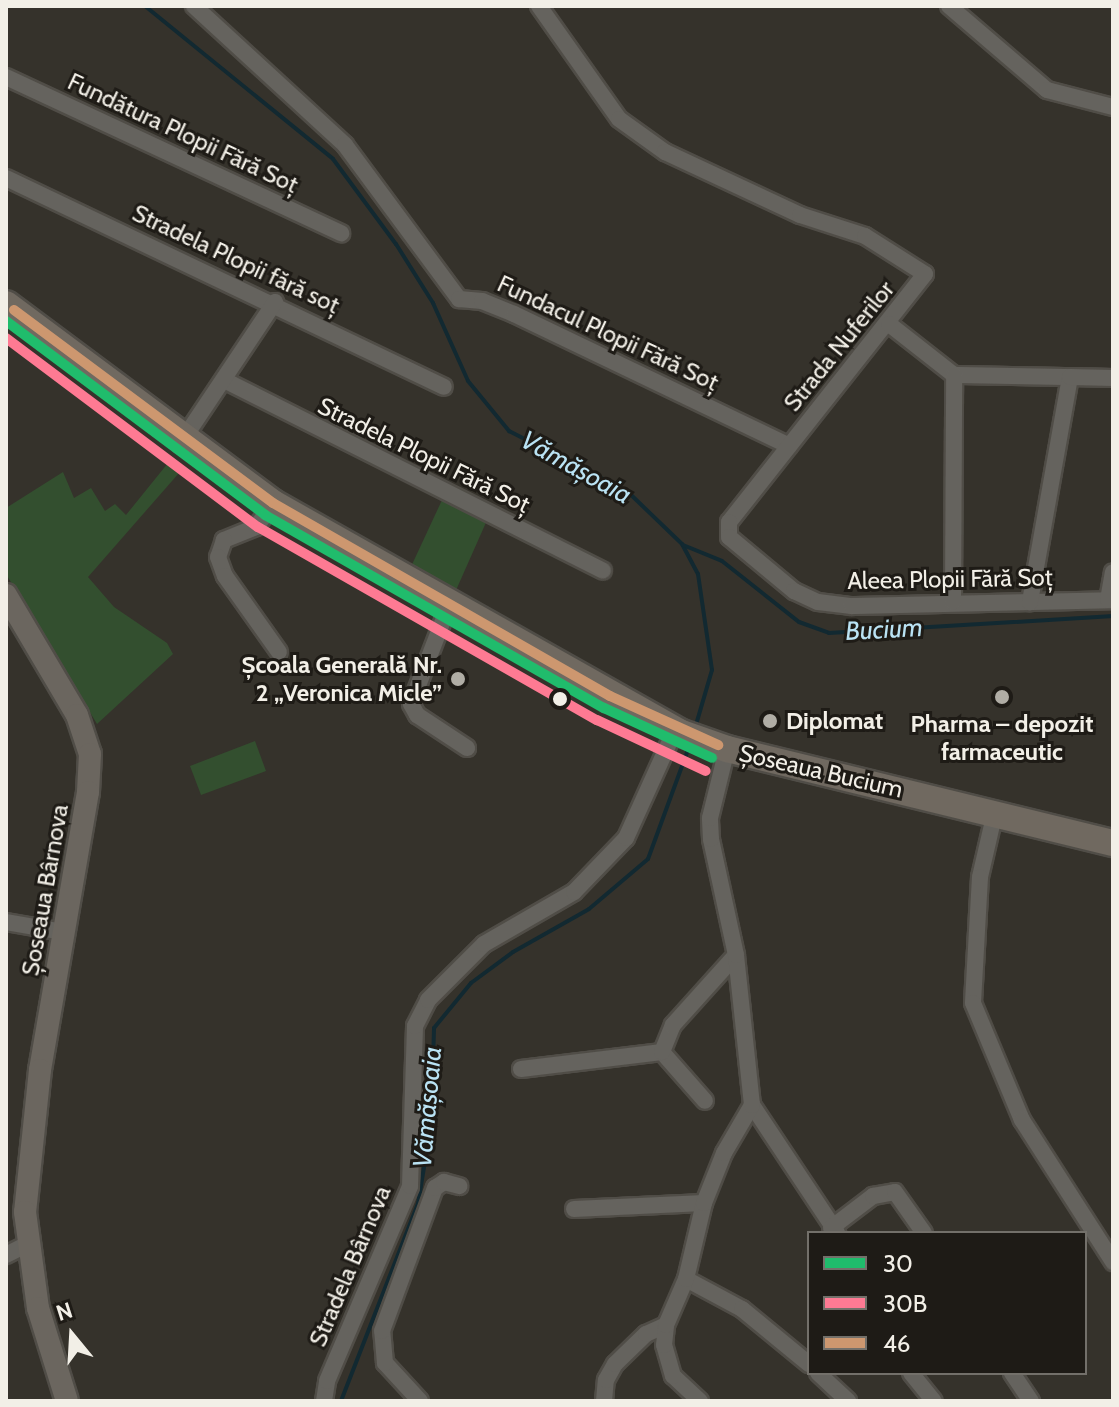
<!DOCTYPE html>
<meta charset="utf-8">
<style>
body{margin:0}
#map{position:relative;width:1119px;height:1407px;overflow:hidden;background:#35322b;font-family:Cabin,sans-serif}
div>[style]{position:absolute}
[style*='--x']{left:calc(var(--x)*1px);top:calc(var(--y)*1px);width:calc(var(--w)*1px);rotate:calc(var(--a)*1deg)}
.green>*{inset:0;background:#334f2f}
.stream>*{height:4px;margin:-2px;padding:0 2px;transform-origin:2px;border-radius:2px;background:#122931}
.roads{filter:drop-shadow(2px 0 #504d47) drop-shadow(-2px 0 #504d47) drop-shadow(0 2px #504d47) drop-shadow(0 -2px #504d47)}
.minor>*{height:16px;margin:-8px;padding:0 8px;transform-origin:8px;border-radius:8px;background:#65635e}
.secondary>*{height:22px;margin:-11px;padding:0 11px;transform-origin:11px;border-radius:11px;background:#6b665f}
.primary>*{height:26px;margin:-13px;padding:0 13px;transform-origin:13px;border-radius:13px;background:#706960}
.bus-1>*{height:10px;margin:-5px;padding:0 5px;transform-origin:5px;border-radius:5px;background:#20bc6c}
.bus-2>*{height:10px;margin:-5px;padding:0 5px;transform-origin:5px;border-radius:5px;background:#fe7a93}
.bus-3>*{height:10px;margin:-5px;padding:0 5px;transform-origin:5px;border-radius:5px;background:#cd976f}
.dots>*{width:22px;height:22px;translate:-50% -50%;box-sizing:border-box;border:4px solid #1e1b16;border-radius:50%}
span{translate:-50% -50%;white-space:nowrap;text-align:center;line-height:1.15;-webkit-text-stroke:6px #1e1b16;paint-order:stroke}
.street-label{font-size:24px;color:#f2efe7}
.poi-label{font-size:24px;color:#f2efe7;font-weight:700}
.right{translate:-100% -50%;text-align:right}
.left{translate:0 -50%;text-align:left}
.water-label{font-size:26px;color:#bae3f4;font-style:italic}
.frame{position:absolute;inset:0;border:8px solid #f2efe7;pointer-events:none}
.legend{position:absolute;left:807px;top:1231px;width:280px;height:144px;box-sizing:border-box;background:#1e1b16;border:2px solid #73706a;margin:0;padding:10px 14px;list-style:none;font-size:24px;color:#f2efe7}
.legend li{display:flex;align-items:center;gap:16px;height:40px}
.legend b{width:40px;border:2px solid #73706a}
.north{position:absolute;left:32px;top:1295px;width:80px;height:80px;-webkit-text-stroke:6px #1e1b16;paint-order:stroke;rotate:342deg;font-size:22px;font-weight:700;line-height:32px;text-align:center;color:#f2efe7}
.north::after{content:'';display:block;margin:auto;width:28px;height:36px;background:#f2efe7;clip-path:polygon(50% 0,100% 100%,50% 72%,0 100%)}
</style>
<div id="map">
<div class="green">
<div style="clip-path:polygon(168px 463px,179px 473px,88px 577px,114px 607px,167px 643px,173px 654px,97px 724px,6px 574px,6px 508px,63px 472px,74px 498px,91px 488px,105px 511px,115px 504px,126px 515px)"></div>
<div style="clip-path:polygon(442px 500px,488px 518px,453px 597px,409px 571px)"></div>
<div style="clip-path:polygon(255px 741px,266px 771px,201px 795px,190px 766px)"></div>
</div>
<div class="stream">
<div style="--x:145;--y:6;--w:242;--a:39.1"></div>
<div style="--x:333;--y:159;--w:106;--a:53.5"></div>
<div style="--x:396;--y:244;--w:70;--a:57.9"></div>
<div style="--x:433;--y:303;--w:85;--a:65.8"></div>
<div style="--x:468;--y:381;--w:65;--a:50.6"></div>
<div style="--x:509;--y:431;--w:134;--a:27.1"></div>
<div style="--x:628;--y:492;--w:75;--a:43.9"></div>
<div style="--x:682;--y:544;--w:34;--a:62"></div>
<div style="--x:698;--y:574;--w:97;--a:81.7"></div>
<div style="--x:712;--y:670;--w:60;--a:106.3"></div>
<div style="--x:683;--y:545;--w:42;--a:22.3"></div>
<div style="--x:722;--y:561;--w:98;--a:38.4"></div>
<div style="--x:799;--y:622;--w:32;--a:20"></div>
<div style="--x:829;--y:633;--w:285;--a:-3.4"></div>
<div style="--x:341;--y:1401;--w:212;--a:-68.7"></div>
<div style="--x:418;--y:1204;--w:80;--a:-80.7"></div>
<div style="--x:431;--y:1125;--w:97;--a:-88.2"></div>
<div style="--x:434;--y:1028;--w:58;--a:-50.6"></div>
<div style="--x:471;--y:983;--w:52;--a:-36.4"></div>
<div style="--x:513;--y:952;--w:87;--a:-29.5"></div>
<div style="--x:589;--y:909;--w:77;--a:-40.3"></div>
<div style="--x:648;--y:859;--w:122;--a:-69.9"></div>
</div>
<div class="roads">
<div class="minor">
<div style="--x:194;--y:6;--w:205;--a:42.6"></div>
<div style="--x:345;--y:145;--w:192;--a:53.5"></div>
<div style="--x:459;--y:299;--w:23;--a:5"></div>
<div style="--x:482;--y:301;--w:35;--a:22"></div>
<div style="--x:514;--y:314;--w:305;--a:25.6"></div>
<div style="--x:539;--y:6;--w:138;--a:54.7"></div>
<div style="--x:619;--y:119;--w:57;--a:35.7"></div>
<div style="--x:665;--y:152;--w:149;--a:25"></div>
<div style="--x:800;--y:215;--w:68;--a:17.9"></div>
<div style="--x:865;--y:236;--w:71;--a:32.3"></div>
<div style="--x:925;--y:274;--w:316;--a:128.3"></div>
<div style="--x:729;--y:522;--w:15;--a:90"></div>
<div style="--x:729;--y:537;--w:85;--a:39.7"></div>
<div style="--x:794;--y:591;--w:26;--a:25"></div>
<div style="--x:818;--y:602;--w:34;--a:7"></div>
<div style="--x:852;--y:606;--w:261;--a:-1.3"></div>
<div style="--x:949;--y:6;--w:129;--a:40.6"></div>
<div style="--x:1047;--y:90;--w:68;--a:14.4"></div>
<div style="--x:6;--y:77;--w:370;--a:25"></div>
<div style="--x:6;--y:178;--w:485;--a:25.5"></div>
<div style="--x:889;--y:324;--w:83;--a:38.1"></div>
<div style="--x:954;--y:375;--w:116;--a:1"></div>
<div style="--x:1070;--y:377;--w:229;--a:100.1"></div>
<div style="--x:1070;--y:377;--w:43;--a:1.3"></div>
<div style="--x:224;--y:380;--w:424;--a:26.7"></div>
<div style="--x:180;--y:444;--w:171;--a:-56.2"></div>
<div style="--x:265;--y:515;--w:15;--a:127"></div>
<div style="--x:256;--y:527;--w:35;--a:158"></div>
<div style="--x:224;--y:540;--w:18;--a:109"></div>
<div style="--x:218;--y:557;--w:20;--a:70"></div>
<div style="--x:225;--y:576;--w:93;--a:54.6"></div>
<div style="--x:1108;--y:600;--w:28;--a:-80"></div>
<div style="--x:953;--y:602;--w:227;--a:-89.7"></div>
<div style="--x:444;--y:618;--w:92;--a:111"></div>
<div style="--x:411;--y:704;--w:13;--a:61"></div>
<div style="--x:417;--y:715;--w:60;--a:33.4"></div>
<div style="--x:995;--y:812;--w:67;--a:103"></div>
<div style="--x:980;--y:877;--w:126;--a:93.2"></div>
<div style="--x:973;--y:1003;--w:127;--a:67.3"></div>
<div style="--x:1022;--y:1120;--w:169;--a:57.3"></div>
<div style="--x:6;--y:922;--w:58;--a:10"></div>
<div style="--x:662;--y:1052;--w:65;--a:48.7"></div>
<div style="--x:521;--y:1069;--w:142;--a:-6.9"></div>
<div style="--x:662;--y:1052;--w:29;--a:-68"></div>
<div style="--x:673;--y:1025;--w:94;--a:-48"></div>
<div style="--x:752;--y:1105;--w:154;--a:56.4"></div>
<div style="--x:574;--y:1209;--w:130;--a:-2.6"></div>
<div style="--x:831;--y:1228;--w:53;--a:-37.3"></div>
<div style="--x:873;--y:1196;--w:22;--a:-10"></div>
<div style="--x:895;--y:1192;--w:50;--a:54.7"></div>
<div style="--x:6;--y:1255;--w:22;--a:-27"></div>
<div style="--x:686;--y:1279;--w:64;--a:28.2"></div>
<div style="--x:742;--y:1309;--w:87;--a:39.4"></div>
<div style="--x:818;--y:1373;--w:41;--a:43"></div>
<div style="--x:911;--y:1373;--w:36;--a:51"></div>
<div style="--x:1012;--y:1373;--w:34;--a:56"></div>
<div style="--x:324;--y:1401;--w:20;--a:-81"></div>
<div style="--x:327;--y:1381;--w:212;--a:-66.9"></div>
<div style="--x:410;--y:1186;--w:160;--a:-88.2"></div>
<div style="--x:415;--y:1026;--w:29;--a:-63"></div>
<div style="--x:428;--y:1000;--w:79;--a:-45"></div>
<div style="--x:484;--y:944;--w:104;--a:-30"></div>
<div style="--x:574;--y:892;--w:75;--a:-46.1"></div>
<div style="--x:626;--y:838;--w:119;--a:-65.6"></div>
<div style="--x:420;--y:1401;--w:52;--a:-132.6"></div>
<div style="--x:385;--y:1363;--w:32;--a:-95"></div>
<div style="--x:382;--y:1331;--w:153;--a:-69.7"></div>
<div style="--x:435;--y:1188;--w:11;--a:-34"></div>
<div style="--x:444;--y:1182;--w:16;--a:15"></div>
<div style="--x:604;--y:1401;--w:21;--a:-85"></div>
<div style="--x:606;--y:1380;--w:18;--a:-61"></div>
<div style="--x:615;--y:1364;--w:43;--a:-44.1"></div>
<div style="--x:646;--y:1334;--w:22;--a:-24"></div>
<div style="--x:700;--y:1401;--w:37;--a:-137"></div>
<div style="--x:673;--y:1376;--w:32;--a:-106"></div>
<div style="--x:664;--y:1345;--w:20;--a:-84"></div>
<div style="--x:666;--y:1325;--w:50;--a:-66.5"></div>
<div style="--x:686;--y:1279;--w:78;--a:-76.7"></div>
<div style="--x:704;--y:1203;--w:54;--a:-68.2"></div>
<div style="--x:724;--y:1153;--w:56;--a:-59.7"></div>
<div style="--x:752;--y:1105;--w:151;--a:-96.1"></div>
<div style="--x:736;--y:955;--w:119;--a:-102.2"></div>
<div style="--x:711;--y:839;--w:21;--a:-93"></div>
<div style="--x:710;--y:818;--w:71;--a:-76.2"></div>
</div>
<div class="secondary">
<div style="--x:6;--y:595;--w:139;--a:59.4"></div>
<div style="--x:77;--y:715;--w:41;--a:71.6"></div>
<div style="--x:90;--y:754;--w:38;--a:93"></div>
<div style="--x:88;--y:792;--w:282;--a:99.8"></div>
<div style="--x:40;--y:1070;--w:143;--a:96"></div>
<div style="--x:25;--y:1212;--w:97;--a:82.3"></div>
<div style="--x:38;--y:1308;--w:97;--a:72.7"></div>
</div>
<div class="primary">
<div style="--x:6;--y:304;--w:333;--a:36.7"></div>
<div style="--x:273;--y:503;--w:466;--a:29.4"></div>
<div style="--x:679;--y:732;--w:51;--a:19.5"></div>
<div style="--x:727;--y:749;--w:397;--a:13.7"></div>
</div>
</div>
<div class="bus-1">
<div style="--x:6;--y:321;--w:324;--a:36.8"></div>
<div style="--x:265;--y:515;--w:390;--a:29.7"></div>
<div style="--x:604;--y:708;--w:119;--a:24.8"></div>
</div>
<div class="bus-2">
<div style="--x:6;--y:338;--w:315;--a:36.9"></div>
<div style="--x:258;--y:527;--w:390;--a:29.7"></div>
<div style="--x:597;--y:720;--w:120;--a:25.1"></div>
</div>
<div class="bus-3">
<div style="--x:14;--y:310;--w:323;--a:36.7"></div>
<div style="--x:273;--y:503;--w:388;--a:29.8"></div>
<div style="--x:610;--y:696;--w:119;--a:24.4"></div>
</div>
<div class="dots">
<div style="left:458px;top:679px;background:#b0ada5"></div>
<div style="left:1002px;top:697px;background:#b0ada5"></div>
<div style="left:560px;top:699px;background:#f2efe7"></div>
<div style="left:770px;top:721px;background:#b0ada5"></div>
</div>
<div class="street-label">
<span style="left:183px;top:133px;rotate:25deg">Fundătura Plopii Fără Soț</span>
<span style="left:236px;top:259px;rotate:25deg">Stradela Plopii fără soț</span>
<span style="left:608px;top:333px;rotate:25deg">Fundacul Plopii Fără Soț</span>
<span style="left:839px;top:346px;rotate:-51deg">Strada Nuferilor</span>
<span style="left:424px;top:455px;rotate:26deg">Stradela Plopii Fără Soț</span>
<span style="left:950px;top:579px;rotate:-1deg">Aleea Plopii Fără Soț</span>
<span style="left:821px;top:771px;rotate:13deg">Șoseaua Bucium</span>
<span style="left:45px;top:890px;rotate:-80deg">Șoseaua Bârnova</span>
<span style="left:350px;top:1266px;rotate:-67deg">Stradela Bârnova</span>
</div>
<div class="poi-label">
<span class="right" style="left:442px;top:679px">Școala Generală Nr.<br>2 „Veronica Micle”</span>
<span class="left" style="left:786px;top:721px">Diplomat</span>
<span style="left:1002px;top:738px">Pharma – depozit<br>farmaceutic</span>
</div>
<div class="water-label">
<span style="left:576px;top:468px;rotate:29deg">Vămășoaia</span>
<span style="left:884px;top:630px;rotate:-3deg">Bucium</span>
<span style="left:428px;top:1107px;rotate:-85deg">Vămășoaia</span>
</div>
<div class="frame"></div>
<ul class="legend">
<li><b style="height:10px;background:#20bc6c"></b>30</li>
<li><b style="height:10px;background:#fe7a93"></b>30B</li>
<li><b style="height:10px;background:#cd976f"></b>46</li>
</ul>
<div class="north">N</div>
</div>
